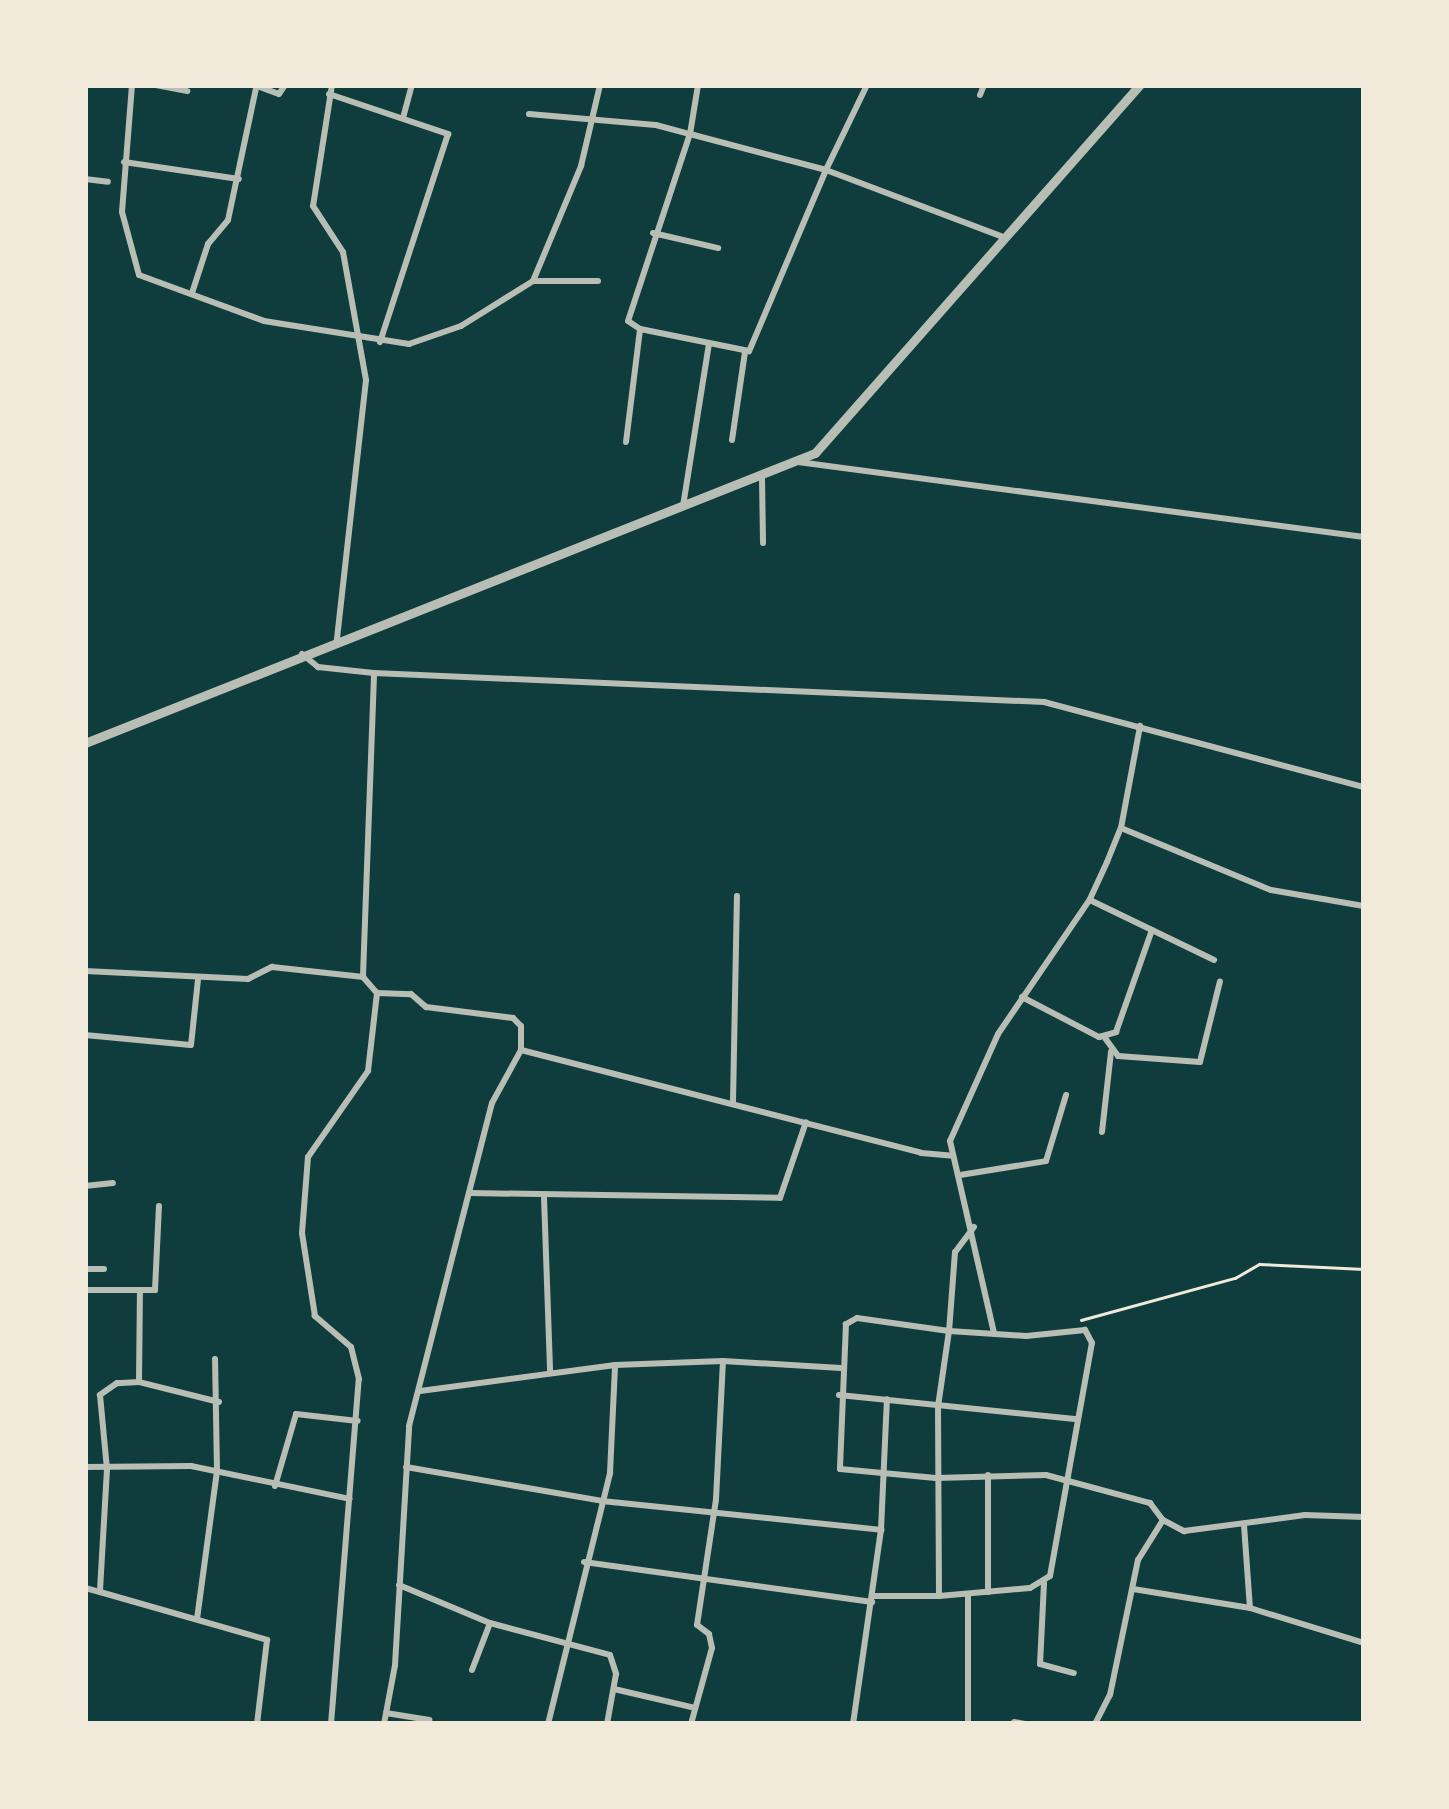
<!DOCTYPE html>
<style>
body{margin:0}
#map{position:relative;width:1449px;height:1809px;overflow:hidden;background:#0f3d3e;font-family:Figtree,sans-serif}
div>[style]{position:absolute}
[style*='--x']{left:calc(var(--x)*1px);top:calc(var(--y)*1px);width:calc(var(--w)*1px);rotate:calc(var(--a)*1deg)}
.path>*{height:2.5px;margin:-1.25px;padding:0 1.25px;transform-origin:1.25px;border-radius:1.25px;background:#f1e9da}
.minor>*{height:6px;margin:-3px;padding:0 3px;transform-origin:3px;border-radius:3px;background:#b8beb3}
.tertiary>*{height:9px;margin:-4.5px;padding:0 4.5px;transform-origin:4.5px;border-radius:4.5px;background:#b8beb3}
span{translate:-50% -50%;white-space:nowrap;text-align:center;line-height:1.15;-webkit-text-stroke:8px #f1e9da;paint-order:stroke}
.frame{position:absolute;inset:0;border:88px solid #f1e9da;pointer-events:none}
</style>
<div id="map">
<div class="path">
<div style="--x:1081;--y:1320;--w:160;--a:-15.3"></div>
<div style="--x:1235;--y:1278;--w:28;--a:-30"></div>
<div style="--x:1259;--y:1264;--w:105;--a:2.7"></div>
</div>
<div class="minor">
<div style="--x:132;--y:85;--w:127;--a:94.5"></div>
<div style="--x:122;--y:212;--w:65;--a:74.9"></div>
<div style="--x:139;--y:275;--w:133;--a:20.2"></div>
<div style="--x:264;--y:321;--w:147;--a:9"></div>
<div style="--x:409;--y:344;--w:55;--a:-19.1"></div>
<div style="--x:461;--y:326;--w:85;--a:-32"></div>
<div style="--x:533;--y:281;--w:125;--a:-67.3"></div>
<div style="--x:581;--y:166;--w:83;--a:-76.8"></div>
<div style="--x:156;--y:85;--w:32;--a:11"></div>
<div style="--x:332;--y:85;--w:122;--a:98.9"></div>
<div style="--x:313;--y:206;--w:55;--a:56.9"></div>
<div style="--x:343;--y:252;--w:130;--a:79.8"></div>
<div style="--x:366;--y:380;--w:261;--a:96.4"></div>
<div style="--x:867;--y:85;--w:94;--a:115.8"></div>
<div style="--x:826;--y:170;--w:187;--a:20.7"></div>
<div style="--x:257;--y:86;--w:23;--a:20"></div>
<div style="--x:279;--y:94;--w:11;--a:-56"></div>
<div style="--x:329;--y:94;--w:126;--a:18.6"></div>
<div style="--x:448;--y:134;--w:219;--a:108.1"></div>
<div style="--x:980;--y:95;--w:11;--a:-68"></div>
<div style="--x:529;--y:114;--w:127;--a:5"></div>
<div style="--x:656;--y:125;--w:35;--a:15"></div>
<div style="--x:690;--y:134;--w:50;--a:-80.7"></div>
<div style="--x:403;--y:118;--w:34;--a:-75"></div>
<div style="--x:690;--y:134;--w:141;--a:14.8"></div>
<div style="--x:826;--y:170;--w:197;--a:113"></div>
<div style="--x:749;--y:351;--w:111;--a:-168.6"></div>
<div style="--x:640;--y:329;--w:14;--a:-146"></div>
<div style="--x:628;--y:321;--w:197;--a:-71.7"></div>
<div style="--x:124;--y:162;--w:116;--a:8.4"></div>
<div style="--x:85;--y:179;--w:23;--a:7"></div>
<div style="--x:653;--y:233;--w:67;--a:13"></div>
<div style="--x:533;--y:281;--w:65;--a:0"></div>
<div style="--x:192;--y:293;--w:52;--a:-71.9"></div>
<div style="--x:208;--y:244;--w:31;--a:-50"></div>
<div style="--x:228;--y:220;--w:135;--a:-78"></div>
<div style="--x:732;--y:440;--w:89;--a:-81.6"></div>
<div style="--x:626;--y:442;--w:114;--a:-82.9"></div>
<div style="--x:798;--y:462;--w:571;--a:7.55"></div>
<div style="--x:762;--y:478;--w:65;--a:89.1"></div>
<div style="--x:683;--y:506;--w:164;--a:-80.9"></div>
<div style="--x:302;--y:654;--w:21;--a:39"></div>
<div style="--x:318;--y:667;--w:56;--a:6.1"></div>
<div style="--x:374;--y:673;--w:671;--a:2.48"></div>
<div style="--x:1044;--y:702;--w:331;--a:14.9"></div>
<div style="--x:1121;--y:828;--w:162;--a:22.5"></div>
<div style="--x:1271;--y:890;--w:94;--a:9.8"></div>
<div style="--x:1152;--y:930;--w:69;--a:25.8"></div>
<div style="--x:85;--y:971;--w:163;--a:2.8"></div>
<div style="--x:248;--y:979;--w:27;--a:-27"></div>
<div style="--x:272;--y:967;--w:92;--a:6.3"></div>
<div style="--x:363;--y:977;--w:21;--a:49"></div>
<div style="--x:377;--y:993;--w:34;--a:2"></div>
<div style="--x:411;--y:994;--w:20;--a:41"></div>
<div style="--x:426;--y:1007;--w:88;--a:7.2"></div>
<div style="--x:513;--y:1018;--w:11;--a:45"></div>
<div style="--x:521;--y:1026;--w:24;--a:90"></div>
<div style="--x:521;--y:1050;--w:413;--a:14.4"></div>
<div style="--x:921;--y:1153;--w:32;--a:5"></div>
<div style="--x:363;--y:976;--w:303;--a:-87.9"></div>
<div style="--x:1022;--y:997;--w:87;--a:27.5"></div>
<div style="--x:1099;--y:1037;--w:18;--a:-16"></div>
<div style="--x:1116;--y:1032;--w:108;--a:-70.6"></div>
<div style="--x:1152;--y:930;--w:69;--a:-154.2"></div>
<div style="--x:85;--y:1035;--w:106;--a:5.4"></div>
<div style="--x:191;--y:1045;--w:66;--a:-83.9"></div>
<div style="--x:1105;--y:1038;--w:22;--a:54"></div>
<div style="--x:1118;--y:1056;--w:82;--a:4.2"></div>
<div style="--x:1200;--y:1062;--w:83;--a:-76.1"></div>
<div style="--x:733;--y:1102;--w:206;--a:-88.9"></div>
<div style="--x:1102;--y:1132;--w:81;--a:-83.6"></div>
<div style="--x:960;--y:1175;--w:87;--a:-9.2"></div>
<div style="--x:1046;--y:1161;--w:69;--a:-73.1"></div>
<div style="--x:85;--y:1186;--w:28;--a:-6"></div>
<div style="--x:470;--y:1193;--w:310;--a:0.9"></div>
<div style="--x:780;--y:1198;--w:80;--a:-71.1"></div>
<div style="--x:544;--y:1197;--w:173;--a:88"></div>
<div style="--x:974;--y:1227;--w:31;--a:127"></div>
<div style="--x:955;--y:1252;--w:79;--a:94.3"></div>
<div style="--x:949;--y:1331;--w:93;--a:-172"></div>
<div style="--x:857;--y:1318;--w:13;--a:151"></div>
<div style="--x:846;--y:1324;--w:145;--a:92.4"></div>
<div style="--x:840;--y:1469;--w:96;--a:5.4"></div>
<div style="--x:936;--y:1478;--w:110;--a:-1.6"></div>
<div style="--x:1046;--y:1475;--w:108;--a:15.1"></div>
<div style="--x:1150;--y:1503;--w:21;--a:53"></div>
<div style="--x:85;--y:1269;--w:19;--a:0"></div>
<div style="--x:85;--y:1290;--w:70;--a:0"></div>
<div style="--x:155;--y:1290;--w:84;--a:-87.3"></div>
<div style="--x:994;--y:1333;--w:197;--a:-102.9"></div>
<div style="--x:950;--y:1141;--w:117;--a:-65.8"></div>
<div style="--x:998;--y:1034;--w:163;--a:-55.7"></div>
<div style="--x:1090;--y:899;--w:41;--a:-65.3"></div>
<div style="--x:1107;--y:862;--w:37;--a:-68"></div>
<div style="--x:1121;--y:828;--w:104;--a:-79.4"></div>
<div style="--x:139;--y:1382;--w:89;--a:-89.4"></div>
<div style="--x:420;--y:1391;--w:197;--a:-7.6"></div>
<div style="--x:615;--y:1365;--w:108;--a:-2.1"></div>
<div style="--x:839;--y:1395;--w:237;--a:5.8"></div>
<div style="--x:219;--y:1402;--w:82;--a:-166"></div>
<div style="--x:139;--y:1382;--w:22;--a:177"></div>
<div style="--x:117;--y:1383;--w:21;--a:145"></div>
<div style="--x:100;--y:1395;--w:74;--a:84.6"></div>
<div style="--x:107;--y:1469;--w:123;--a:93.3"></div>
<div style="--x:100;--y:1592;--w:174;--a:16"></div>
<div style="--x:267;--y:1640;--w:85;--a:96.8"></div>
<div style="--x:85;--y:1467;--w:106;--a:-0.5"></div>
<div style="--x:191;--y:1466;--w:162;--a:11.7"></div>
<div style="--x:406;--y:1467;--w:199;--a:9.8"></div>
<div style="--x:602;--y:1501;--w:281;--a:5.9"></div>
<div style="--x:988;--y:1475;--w:117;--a:90"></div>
<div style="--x:275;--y:1486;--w:75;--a:-73.7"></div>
<div style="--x:296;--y:1414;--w:62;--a:6.4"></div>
<div style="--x:1244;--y:1525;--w:83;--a:85.9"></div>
<div style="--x:584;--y:1562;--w:291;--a:7.9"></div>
<div style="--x:1044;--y:1583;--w:81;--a:92.8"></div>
<div style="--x:1040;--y:1664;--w:35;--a:15"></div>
<div style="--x:399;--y:1585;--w:99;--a:22.7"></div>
<div style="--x:490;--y:1623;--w:124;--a:14.9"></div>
<div style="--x:610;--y:1655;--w:20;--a:72"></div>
<div style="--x:616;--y:1674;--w:51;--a:100.2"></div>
<div style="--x:85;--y:1588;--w:16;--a:15"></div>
<div style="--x:1133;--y:1589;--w:119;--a:9.2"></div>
<div style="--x:1250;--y:1608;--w:119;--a:17.1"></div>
<div style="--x:872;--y:1596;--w:67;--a:0"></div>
<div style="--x:939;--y:1596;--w:91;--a:-5"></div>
<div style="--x:1030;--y:1588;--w:23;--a:-31"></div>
<div style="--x:1050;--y:1576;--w:237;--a:-79.8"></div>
<div style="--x:1092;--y:1343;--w:15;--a:-118"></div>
<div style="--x:1085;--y:1330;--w:59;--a:174.2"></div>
<div style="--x:1026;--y:1336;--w:77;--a:-176.3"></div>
<div style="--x:949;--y:1331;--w:76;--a:98.3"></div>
<div style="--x:938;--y:1406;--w:190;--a:89.7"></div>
<div style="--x:197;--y:1619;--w:149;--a:-82.3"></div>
<div style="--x:217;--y:1471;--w:112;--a:-91"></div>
<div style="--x:472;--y:1670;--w:50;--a:-69"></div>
<div style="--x:614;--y:1689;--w:83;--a:13.2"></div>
<div style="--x:386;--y:1713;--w:44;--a:9.2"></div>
<div style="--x:1014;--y:1722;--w:11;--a:10"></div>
<div style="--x:331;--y:1724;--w:346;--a:-85.4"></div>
<div style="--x:359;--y:1379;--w:33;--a:-104"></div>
<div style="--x:351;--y:1347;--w:48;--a:-139.3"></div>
<div style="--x:315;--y:1316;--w:84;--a:-98.9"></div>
<div style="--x:302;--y:1233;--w:76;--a:-85.5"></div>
<div style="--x:308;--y:1157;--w:105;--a:-55.1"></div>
<div style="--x:368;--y:1071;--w:79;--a:-83.4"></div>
<div style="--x:384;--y:1724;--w:60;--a:-79.4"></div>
<div style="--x:395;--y:1665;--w:239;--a:-86.6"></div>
<div style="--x:409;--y:1426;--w:333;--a:-75.6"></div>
<div style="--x:492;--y:1103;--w:60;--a:-61.3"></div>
<div style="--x:548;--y:1724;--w:259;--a:-76.1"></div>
<div style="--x:610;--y:1473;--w:108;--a:-87.3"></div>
<div style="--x:691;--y:1724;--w:79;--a:-74.6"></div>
<div style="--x:712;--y:1648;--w:14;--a:-102"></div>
<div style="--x:709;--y:1634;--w:15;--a:-143"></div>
<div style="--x:697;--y:1625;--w:127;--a:-81.4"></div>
<div style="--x:716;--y:1499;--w:138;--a:-87.1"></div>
<div style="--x:723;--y:1361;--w:118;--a:3.4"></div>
<div style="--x:853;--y:1724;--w:196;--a:-81.8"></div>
<div style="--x:881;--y:1530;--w:131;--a:-87.4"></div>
<div style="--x:968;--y:1724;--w:130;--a:-90"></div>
<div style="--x:1095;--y:1724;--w:33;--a:-63"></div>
<div style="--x:1110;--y:1695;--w:138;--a:-78.3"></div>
<div style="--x:1138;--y:1560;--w:47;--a:-58"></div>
<div style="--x:1163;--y:1520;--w:24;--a:28"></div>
<div style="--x:1184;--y:1531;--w:122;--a:-7.5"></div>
<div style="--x:1305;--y:1515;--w:59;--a:1.9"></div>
</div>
<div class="tertiary">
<div style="--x:85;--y:743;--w:785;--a:-21.67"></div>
<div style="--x:815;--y:453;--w:491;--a:-48.6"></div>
</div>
<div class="frame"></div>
</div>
